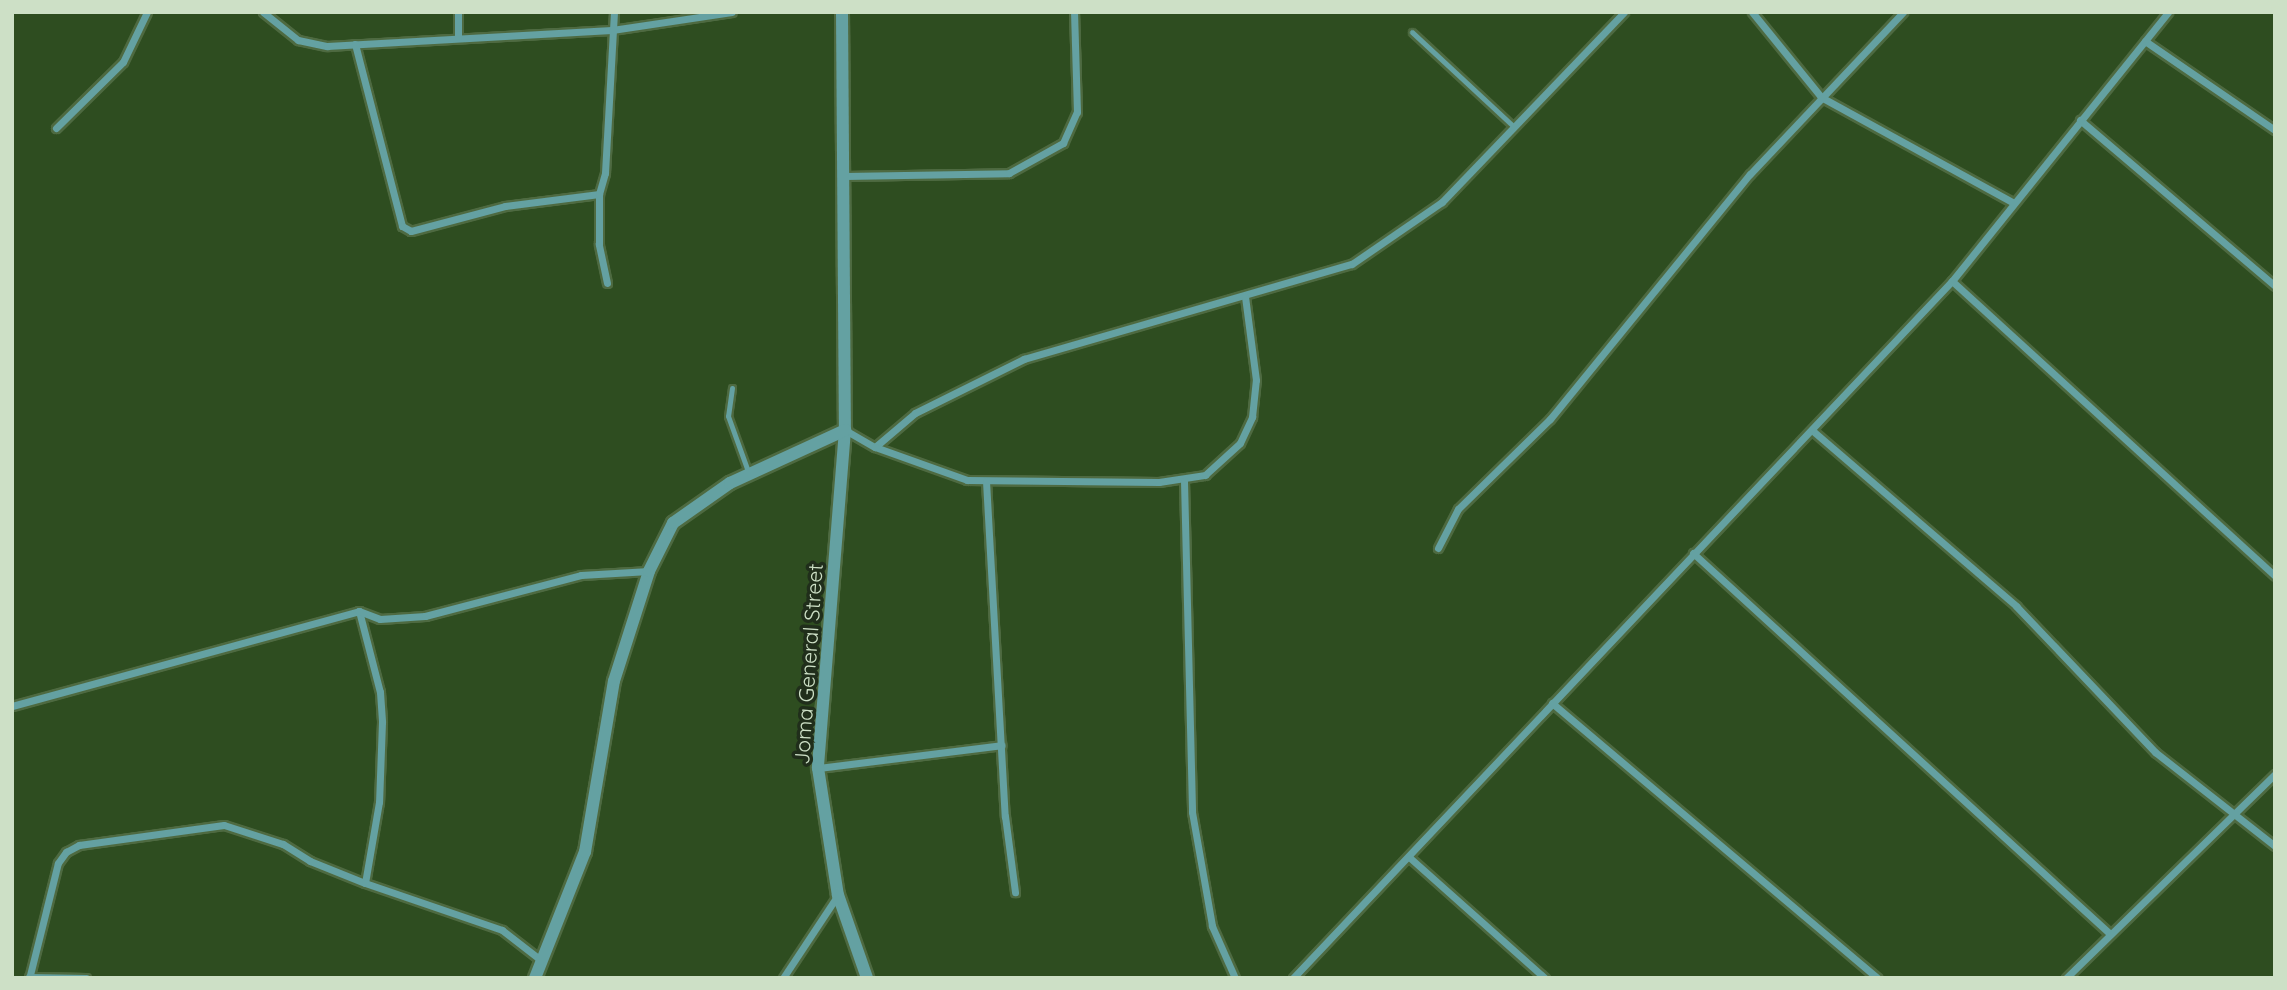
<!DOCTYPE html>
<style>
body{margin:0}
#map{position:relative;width:2287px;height:990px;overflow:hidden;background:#2e4d20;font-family:Quicksand,sans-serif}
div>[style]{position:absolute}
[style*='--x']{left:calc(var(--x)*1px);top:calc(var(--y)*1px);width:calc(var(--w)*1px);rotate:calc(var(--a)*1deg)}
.roads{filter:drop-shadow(2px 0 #4e6a41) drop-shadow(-2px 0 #4e6a41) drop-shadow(0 2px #4e6a41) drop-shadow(0 -2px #4e6a41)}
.service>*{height:5px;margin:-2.5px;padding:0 2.5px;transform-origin:2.5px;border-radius:2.5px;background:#64a1a2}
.minor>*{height:7px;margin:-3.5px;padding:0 3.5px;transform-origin:3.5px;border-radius:3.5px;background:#64a1a2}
.tertiary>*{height:12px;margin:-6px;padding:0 6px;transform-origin:6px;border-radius:6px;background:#64a1a2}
span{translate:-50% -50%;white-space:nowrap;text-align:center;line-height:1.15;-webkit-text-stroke:7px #202e1b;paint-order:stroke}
.street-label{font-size:21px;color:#cde0c6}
.frame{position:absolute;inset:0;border:14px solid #cde0c6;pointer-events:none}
</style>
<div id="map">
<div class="roads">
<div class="service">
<div style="--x:1412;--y:32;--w:137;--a:42.9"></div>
<div style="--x:732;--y:388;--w:28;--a:98"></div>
<div style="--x:728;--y:416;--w:62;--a:70.1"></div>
</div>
<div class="minor">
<div style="--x:263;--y:12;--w:45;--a:38.7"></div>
<div style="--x:298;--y:40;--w:30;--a:12"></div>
<div style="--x:327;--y:46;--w:285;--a:-3.2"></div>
<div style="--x:612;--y:30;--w:121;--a:-8.5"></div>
<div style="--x:458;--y:12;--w:25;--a:90"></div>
<div style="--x:1752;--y:12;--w:109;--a:50.9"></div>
<div style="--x:1821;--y:97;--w:220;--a:28.8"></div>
<div style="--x:2145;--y:41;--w:158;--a:34.4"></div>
<div style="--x:355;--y:44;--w:188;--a:75.5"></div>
<div style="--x:402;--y:226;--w:10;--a:29"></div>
<div style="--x:411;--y:231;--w:97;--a:-14.9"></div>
<div style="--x:505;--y:206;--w:95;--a:-7.3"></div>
<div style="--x:2080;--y:120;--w:256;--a:40.4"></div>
<div style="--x:56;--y:128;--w:94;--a:-44.6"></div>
<div style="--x:123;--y:62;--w:55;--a:-64.4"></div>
<div style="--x:845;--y:176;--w:164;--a:-1"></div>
<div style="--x:1009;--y:173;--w:62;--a:-29.1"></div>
<div style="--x:1063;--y:143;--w:34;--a:-66"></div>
<div style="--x:1077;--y:112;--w:100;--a:-91.7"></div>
<div style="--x:1952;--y:281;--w:437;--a:42.4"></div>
<div style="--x:607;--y:283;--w:40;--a:-102"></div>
<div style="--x:599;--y:244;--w:50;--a:-90"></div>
<div style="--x:599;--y:194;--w:22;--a:-74"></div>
<div style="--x:605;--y:173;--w:161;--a:-86.8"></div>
<div style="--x:845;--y:430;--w:34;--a:30"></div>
<div style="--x:875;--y:447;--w:52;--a:-40.4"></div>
<div style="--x:915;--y:413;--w:122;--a:-26.4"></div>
<div style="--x:1024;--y:359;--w:341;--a:-16.2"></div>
<div style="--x:1352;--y:264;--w:109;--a:-34.6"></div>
<div style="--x:1442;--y:202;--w:263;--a:-46.2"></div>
<div style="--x:1814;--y:432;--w:267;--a:40.7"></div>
<div style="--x:2016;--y:606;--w:202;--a:46.4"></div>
<div style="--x:2155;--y:752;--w:152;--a:38.1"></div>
<div style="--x:875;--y:447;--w:98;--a:19.7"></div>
<div style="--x:967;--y:480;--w:192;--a:0.6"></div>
<div style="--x:1159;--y:482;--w:47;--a:-8.7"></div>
<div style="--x:1205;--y:475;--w:47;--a:-42.4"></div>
<div style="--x:1240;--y:443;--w:29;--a:-65"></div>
<div style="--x:1252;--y:417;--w:37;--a:-84"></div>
<div style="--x:1256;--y:380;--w:84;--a:-97.5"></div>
<div style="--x:986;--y:481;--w:336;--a:86.8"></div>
<div style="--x:1005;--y:816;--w:77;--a:82.5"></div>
<div style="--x:1184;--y:481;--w:331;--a:88.6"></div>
<div style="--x:1192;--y:812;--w:116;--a:80"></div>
<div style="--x:1212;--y:926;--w:57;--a:66.1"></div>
<div style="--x:1438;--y:548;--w:44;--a:-62.9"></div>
<div style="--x:1458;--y:509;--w:129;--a:-44.4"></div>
<div style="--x:1550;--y:419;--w:316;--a:-50.8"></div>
<div style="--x:1750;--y:174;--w:223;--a:-46.6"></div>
<div style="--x:1693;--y:553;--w:563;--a:42.41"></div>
<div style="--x:359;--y:611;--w:84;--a:75.5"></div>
<div style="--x:380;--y:692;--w:30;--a:86"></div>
<div style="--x:382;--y:722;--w:80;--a:92.1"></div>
<div style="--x:379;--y:802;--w:82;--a:99.8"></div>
<div style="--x:1552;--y:703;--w:426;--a:40.2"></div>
<div style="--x:12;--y:706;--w:360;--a:-15.3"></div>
<div style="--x:359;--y:611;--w:22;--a:21"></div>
<div style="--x:380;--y:619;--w:45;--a:-3.8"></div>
<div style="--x:425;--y:616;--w:161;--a:-14.7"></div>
<div style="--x:581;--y:575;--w:68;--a:-3.4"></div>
<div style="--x:818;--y:768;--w:185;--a:-7.1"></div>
<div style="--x:1409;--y:857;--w:182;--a:41.7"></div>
<div style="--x:30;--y:975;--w:115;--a:-76"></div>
<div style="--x:58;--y:863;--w:14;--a:-54"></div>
<div style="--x:66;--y:852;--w:15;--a:-28"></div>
<div style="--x:79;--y:845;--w:146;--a:-7.9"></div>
<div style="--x:224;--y:825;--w:62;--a:17.9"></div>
<div style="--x:283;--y:844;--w:32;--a:32"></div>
<div style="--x:310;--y:861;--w:59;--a:21.8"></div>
<div style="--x:365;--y:883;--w:145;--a:18.9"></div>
<div style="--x:502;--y:930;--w:51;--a:37.8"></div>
<div style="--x:29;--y:977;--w:57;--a:1"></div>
<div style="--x:783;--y:978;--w:100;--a:-56.5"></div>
<div style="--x:1293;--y:978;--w:959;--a:-46.61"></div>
<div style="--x:1952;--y:281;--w:345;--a:-51.2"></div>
<div style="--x:2066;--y:978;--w:292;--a:-44.3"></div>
</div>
<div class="tertiary">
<div style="--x:842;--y:12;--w:418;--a:89.6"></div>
<div style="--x:845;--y:430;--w:339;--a:94.6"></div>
<div style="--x:818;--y:768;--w:129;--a:81.1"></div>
<div style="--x:838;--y:895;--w:88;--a:70.7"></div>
<div style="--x:535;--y:978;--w:136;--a:-68.4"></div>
<div style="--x:585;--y:852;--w:173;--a:-80.4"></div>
<div style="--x:614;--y:681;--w:115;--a:-72.3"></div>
<div style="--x:649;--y:571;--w:54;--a:-63.4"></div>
<div style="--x:673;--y:523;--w:70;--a:-35.1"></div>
<div style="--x:730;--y:483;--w:127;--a:-24.7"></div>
</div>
</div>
<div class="street-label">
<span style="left:808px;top:664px;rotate:-86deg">Joma General Street</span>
</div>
<div class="frame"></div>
</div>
